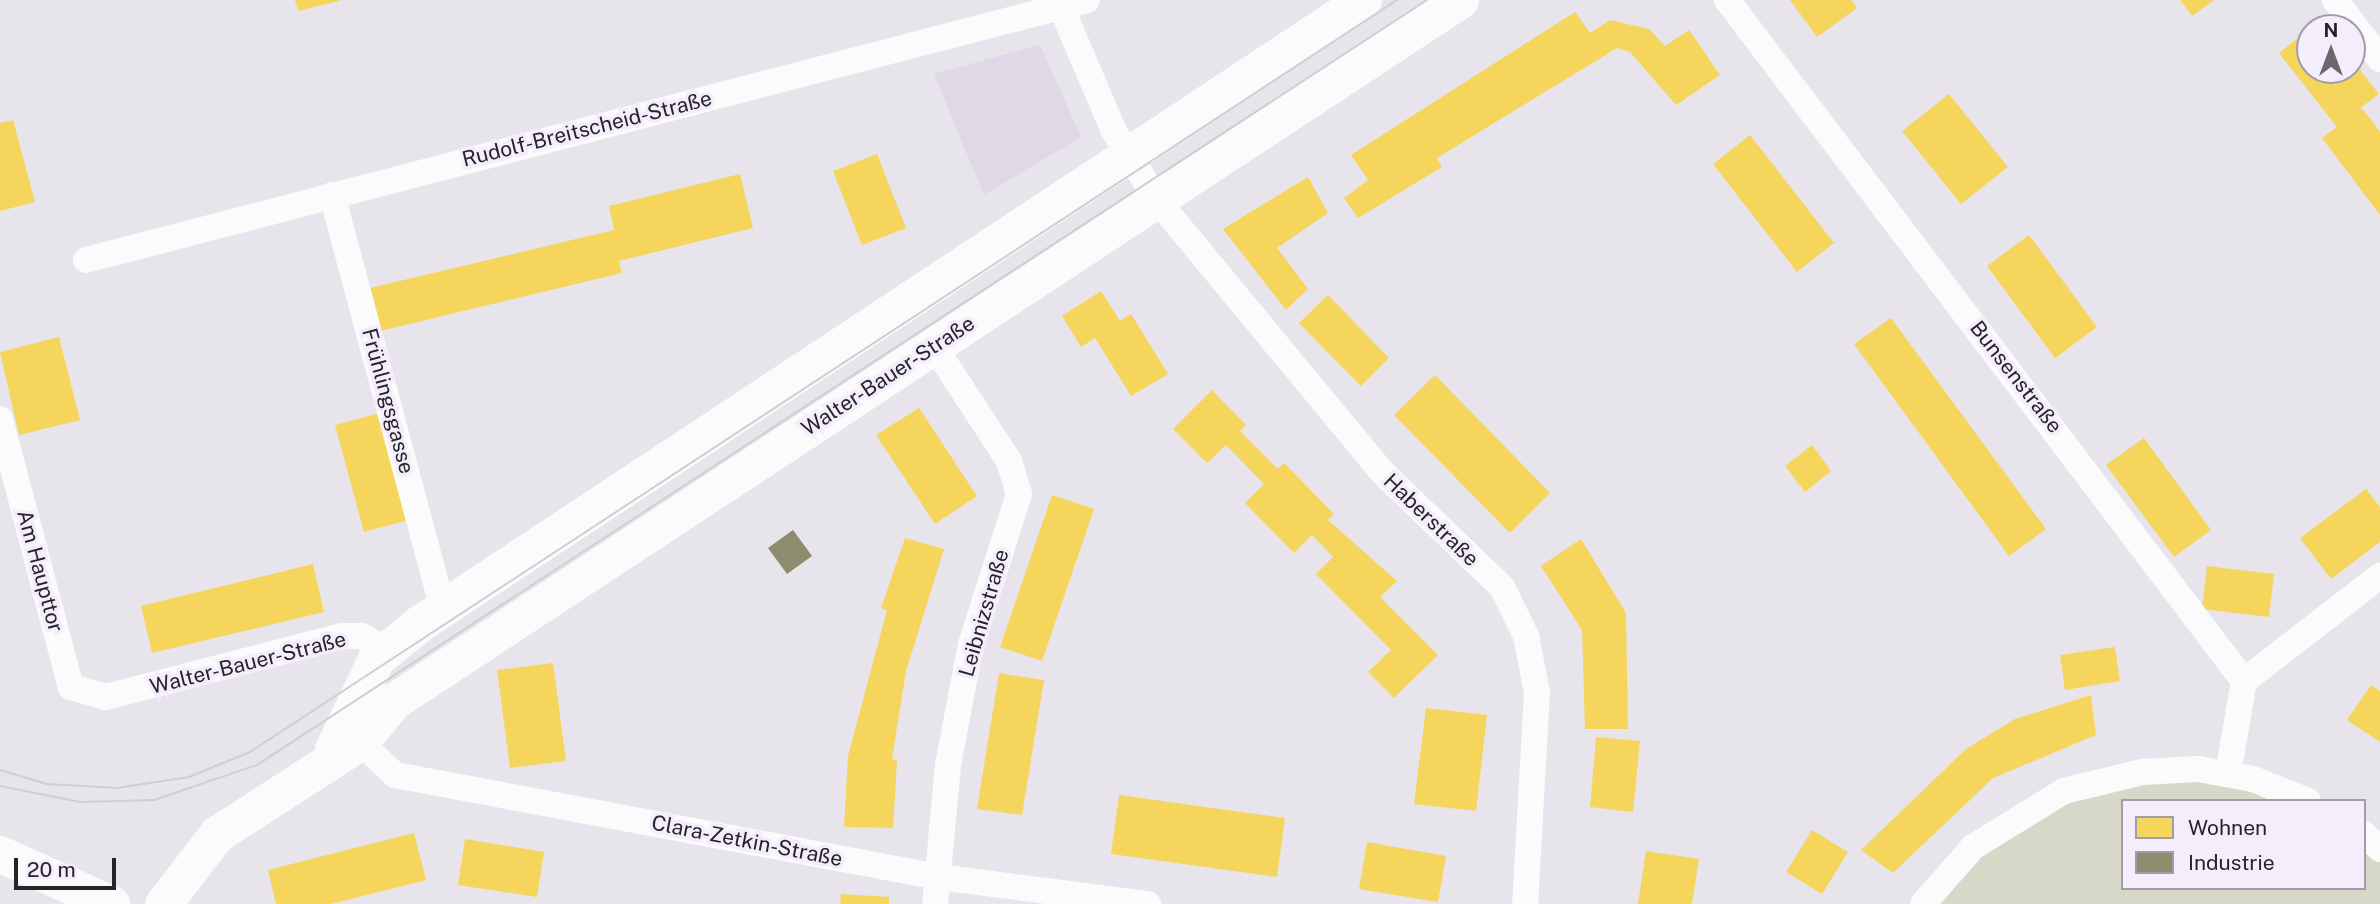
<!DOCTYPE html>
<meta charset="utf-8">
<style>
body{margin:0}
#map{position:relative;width:2380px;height:904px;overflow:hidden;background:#e7e4ec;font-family:"Public Sans",sans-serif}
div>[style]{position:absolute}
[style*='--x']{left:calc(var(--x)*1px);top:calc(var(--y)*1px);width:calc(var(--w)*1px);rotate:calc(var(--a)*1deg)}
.built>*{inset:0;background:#dfd8e7}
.green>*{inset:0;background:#d8d8c9}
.homes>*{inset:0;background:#f6d55c}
.industry>*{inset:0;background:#8c8c6e}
.street>*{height:26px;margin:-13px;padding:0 13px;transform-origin:13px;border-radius:13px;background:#fbfbfc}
.secondary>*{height:37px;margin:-18.5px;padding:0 18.5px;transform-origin:18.5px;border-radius:18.5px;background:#fbfbfc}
.tram>*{height:2px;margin:-1px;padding:0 1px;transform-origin:1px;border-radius:1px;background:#cfced1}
span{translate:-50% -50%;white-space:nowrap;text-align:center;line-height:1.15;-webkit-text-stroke:7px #f4edfc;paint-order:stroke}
.street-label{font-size:21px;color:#262329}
.legend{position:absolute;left:2121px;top:799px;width:245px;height:91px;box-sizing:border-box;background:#f4edfc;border:2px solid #a29ca8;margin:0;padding:9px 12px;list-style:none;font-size:21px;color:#262329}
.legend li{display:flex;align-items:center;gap:14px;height:35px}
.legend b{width:35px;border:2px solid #a29ca8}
.north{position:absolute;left:2296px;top:14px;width:70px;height:70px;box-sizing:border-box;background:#f4edfc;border:2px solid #a29ca8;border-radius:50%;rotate:0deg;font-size:19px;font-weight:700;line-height:28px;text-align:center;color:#262329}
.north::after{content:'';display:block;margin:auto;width:24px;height:32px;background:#6a676d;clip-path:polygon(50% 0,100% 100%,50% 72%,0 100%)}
.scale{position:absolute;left:14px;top:858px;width:102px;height:32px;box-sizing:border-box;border:4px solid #262329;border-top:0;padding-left:9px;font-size:21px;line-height:24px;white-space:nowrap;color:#262329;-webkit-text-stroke:5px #f4edfc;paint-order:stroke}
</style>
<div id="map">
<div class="built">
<div style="clip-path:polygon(1040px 45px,1081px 137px,984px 195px,934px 74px)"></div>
</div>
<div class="green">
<div style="clip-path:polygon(2142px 772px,2308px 801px,2123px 801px,2123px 888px,2364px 888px,2364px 834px,2380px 849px,2380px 904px,1923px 904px,1979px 842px)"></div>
</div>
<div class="homes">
<div style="clip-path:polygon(295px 0,339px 0,339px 1px,298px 11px)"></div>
<div style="clip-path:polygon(1790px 0,1851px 0,1857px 8px,1817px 37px)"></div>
<div style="clip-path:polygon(2180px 0,2214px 0,2192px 16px)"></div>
<div style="clip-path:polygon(1575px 12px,1590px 33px,1610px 20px,1649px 29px,1665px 46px,1689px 30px,1720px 75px,1676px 105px,1630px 52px,1617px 48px,1437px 158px,1442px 167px,1358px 218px,1344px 198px,1368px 180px,1351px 155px)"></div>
<div style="clip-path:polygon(2321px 21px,2327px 28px,2312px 28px)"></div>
<div style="clip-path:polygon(2310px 29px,2310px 70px,2352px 70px,2352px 60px,2379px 94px,2355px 112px,2362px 108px,2380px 132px,2380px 215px,2322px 138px,2337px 127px,2279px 53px)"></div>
<div style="clip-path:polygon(1949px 94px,2008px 167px,1961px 204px,1902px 131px)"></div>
<div style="clip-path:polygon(13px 120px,35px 202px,0 211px,0 123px)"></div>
<div style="clip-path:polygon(1750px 135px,1834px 243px,1797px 272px,1713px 164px)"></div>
<div style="clip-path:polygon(877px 154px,906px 228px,862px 245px,833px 171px)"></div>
<div style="clip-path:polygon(740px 174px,753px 228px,619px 261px,622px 273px,376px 332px,366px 289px,614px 230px,609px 206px)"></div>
<div style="clip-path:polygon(1308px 177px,1328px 213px,1277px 248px,1308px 289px,1286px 310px,1223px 229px)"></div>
<div style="clip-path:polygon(2029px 235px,2097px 327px,2055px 358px,1987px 266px)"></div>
<div style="clip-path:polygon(1101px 291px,1120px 321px,1131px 314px,1168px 374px,1131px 396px,1095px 338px,1081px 347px,1062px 316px)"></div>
<div style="clip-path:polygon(1328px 295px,1389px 358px,1361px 386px,1299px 323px)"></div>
<div style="clip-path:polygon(1891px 318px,2046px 529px,2009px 556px,1854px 344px)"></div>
<div style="clip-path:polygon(59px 337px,80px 420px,19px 435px,0 352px)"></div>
<div style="clip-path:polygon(1435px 375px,1550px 493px,1510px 533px,1394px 415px)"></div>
<div style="clip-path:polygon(1212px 390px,1246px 425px,1240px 431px,1278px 469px,1284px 463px,1334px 514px,1328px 520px,1397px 581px,1380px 597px,1438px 655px,1394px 698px,1368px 672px,1391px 650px,1316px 574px,1333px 557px,1312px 535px,1294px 553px,1245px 503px,1264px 484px,1226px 445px,1207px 463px,1173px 429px)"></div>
<div style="clip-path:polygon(919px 408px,977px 496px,935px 524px,876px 435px)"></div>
<div style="clip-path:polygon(380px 413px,408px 520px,364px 532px,335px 425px)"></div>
<div style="clip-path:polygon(2144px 438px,2211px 530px,2174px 557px,2106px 465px)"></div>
<div style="clip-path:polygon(1812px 445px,1831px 471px,1805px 492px,1785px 466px)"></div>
<div style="clip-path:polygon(2366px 489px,2380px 507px,2380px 542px,2331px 579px,2300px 538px)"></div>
<div style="clip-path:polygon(1052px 495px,1094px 509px,1042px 661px,1000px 647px)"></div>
<div style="clip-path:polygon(905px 538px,944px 549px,906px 671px,892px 759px,897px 760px,893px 828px,844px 827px,848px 756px,887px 610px,881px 608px)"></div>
<div style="clip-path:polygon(1581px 539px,1626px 613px,1628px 729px,1585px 729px,1582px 630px,1541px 566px)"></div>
<div style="clip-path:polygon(313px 564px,324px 612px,152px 653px,141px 606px)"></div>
<div style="clip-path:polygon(2207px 566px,2274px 574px,2269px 617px,2202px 609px)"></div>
<div style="clip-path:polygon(2115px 647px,2120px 681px,2065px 690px,2060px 655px)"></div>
<div style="clip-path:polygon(553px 663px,566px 761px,510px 768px,497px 670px)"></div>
<div style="clip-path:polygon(999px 673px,1044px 680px,1022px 815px,977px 809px)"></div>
<div style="clip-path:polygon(2371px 685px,2380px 691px,2380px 742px,2347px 720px)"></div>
<div style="clip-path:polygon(2091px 695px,2096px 735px,1993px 778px,1893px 873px,1861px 850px,1966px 749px,2015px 719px)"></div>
<div style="clip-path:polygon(1426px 708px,1487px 715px,1476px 811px,1414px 804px)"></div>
<div style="clip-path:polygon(1596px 737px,1640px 741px,1633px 812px,1590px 807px)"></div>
<div style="clip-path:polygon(1119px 795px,1285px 818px,1277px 877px,1111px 854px)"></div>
<div style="clip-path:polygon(1812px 830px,1848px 852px,1822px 894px,1786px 872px)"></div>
<div style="clip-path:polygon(414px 833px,426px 880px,331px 904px,276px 904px,268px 870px)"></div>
<div style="clip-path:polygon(465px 839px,544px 852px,537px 897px,458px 885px)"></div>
<div style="clip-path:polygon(1367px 842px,1446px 856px,1438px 902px,1359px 889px)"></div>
<div style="clip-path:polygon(1646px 851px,1699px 859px,1692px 904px,1638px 904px)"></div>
<div style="clip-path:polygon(841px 894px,889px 897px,889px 904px,840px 904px)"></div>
</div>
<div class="industry">
<div style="clip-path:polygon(793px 530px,812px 556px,787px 574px,768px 548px)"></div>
</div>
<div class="street">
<div style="--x:1058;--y:0;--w:142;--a:66.9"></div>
<div style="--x:1114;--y:131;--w:81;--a:58.1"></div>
<div style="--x:1157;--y:200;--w:354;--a:50.4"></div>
<div style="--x:1383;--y:473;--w:165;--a:43.8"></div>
<div style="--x:1502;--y:587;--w:55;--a:63.9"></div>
<div style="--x:1526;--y:636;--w:57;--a:78.9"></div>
<div style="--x:1537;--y:692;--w:212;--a:93.2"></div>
<div style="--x:1727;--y:0;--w:855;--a:52.8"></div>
<div style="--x:2244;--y:681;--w:94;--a:99.8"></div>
<div style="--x:2335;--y:0;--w:74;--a:52.7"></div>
<div style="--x:332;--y:195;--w:428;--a:75"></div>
<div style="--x:86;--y:260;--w:1034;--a:-14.56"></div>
<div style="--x:934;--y:346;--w:137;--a:56.9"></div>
<div style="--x:1009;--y:461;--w:34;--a:73"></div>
<div style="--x:1019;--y:494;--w:157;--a:107.7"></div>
<div style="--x:971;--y:644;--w:123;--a:100.8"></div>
<div style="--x:948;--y:765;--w:140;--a:95.3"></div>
<div style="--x:0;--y:419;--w:277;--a:75.2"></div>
<div style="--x:71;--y:687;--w:36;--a:16"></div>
<div style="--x:106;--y:697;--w:244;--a:-14.5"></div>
<div style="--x:342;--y:636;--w:20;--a:0"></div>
<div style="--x:362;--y:636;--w:29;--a:31"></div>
<div style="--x:2244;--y:681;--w:172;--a:-37.7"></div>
<div style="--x:360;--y:742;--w:48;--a:43.3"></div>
<div style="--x:395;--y:775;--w:553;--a:10.62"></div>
<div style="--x:939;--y:877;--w:211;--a:7.4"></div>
<div style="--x:2364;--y:834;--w:22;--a:43"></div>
<div style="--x:1923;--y:904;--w:76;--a:-48.7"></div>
<div style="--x:1973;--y:847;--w:107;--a:-31.6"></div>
<div style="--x:2064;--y:791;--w:80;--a:-13.7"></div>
<div style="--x:2142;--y:772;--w:56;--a:-3.1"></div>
<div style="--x:2198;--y:769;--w:56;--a:10.3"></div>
<div style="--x:2253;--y:779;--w:59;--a:21.8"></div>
</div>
<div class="secondary">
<div style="--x:333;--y:749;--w:100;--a:-64.5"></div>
<div style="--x:376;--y:659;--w:57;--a:-39.3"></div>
<div style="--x:420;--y:623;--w:1130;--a:-33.45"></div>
<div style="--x:0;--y:854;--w:122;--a:24.2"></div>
<div style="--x:163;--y:904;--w:88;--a:-52.4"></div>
<div style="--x:217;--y:834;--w:170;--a:-32.8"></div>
<div style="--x:360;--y:742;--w:53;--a:-50.3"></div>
<div style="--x:394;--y:701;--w:1276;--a:-33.33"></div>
</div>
<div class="tram">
<div style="--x:0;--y:770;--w:49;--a:16.6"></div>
<div style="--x:47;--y:784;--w:70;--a:3.3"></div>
<div style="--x:117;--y:788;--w:73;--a:-8.7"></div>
<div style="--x:189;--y:777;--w:66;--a:-22.3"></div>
<div style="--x:250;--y:752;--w:1372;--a:-33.25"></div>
<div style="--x:0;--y:786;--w:82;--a:11.3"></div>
<div style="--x:80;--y:802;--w:74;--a:-1.5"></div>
<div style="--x:154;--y:800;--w:109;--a:-18.8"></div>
<div style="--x:257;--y:765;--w:1398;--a:-33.18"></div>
</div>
<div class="street-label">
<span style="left:587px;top:129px;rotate:-14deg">Rudolf-Breitscheid-Straße</span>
<span style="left:888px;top:376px;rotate:-33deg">Walter-Bauer-Straße</span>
<span style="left:2016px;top:377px;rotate:52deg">Bunsenstraße</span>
<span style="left:388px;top:401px;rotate:75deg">Frühlingsgasse</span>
<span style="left:1431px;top:520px;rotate:44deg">Haberstraße</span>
<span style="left:40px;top:571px;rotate:75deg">Am Haupttor</span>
<span style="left:984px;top:613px;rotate:-74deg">Leibnizstraße</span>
<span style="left:248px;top:663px;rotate:-14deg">Walter-Bauer-Straße</span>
<span style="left:747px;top:841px;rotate:11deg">Clara-Zetkin-Straße</span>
</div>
<ul class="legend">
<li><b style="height:19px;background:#f6d55c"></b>Wohnen</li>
<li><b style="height:19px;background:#8c8c6e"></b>Industrie</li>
</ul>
<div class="north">N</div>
<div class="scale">20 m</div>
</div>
